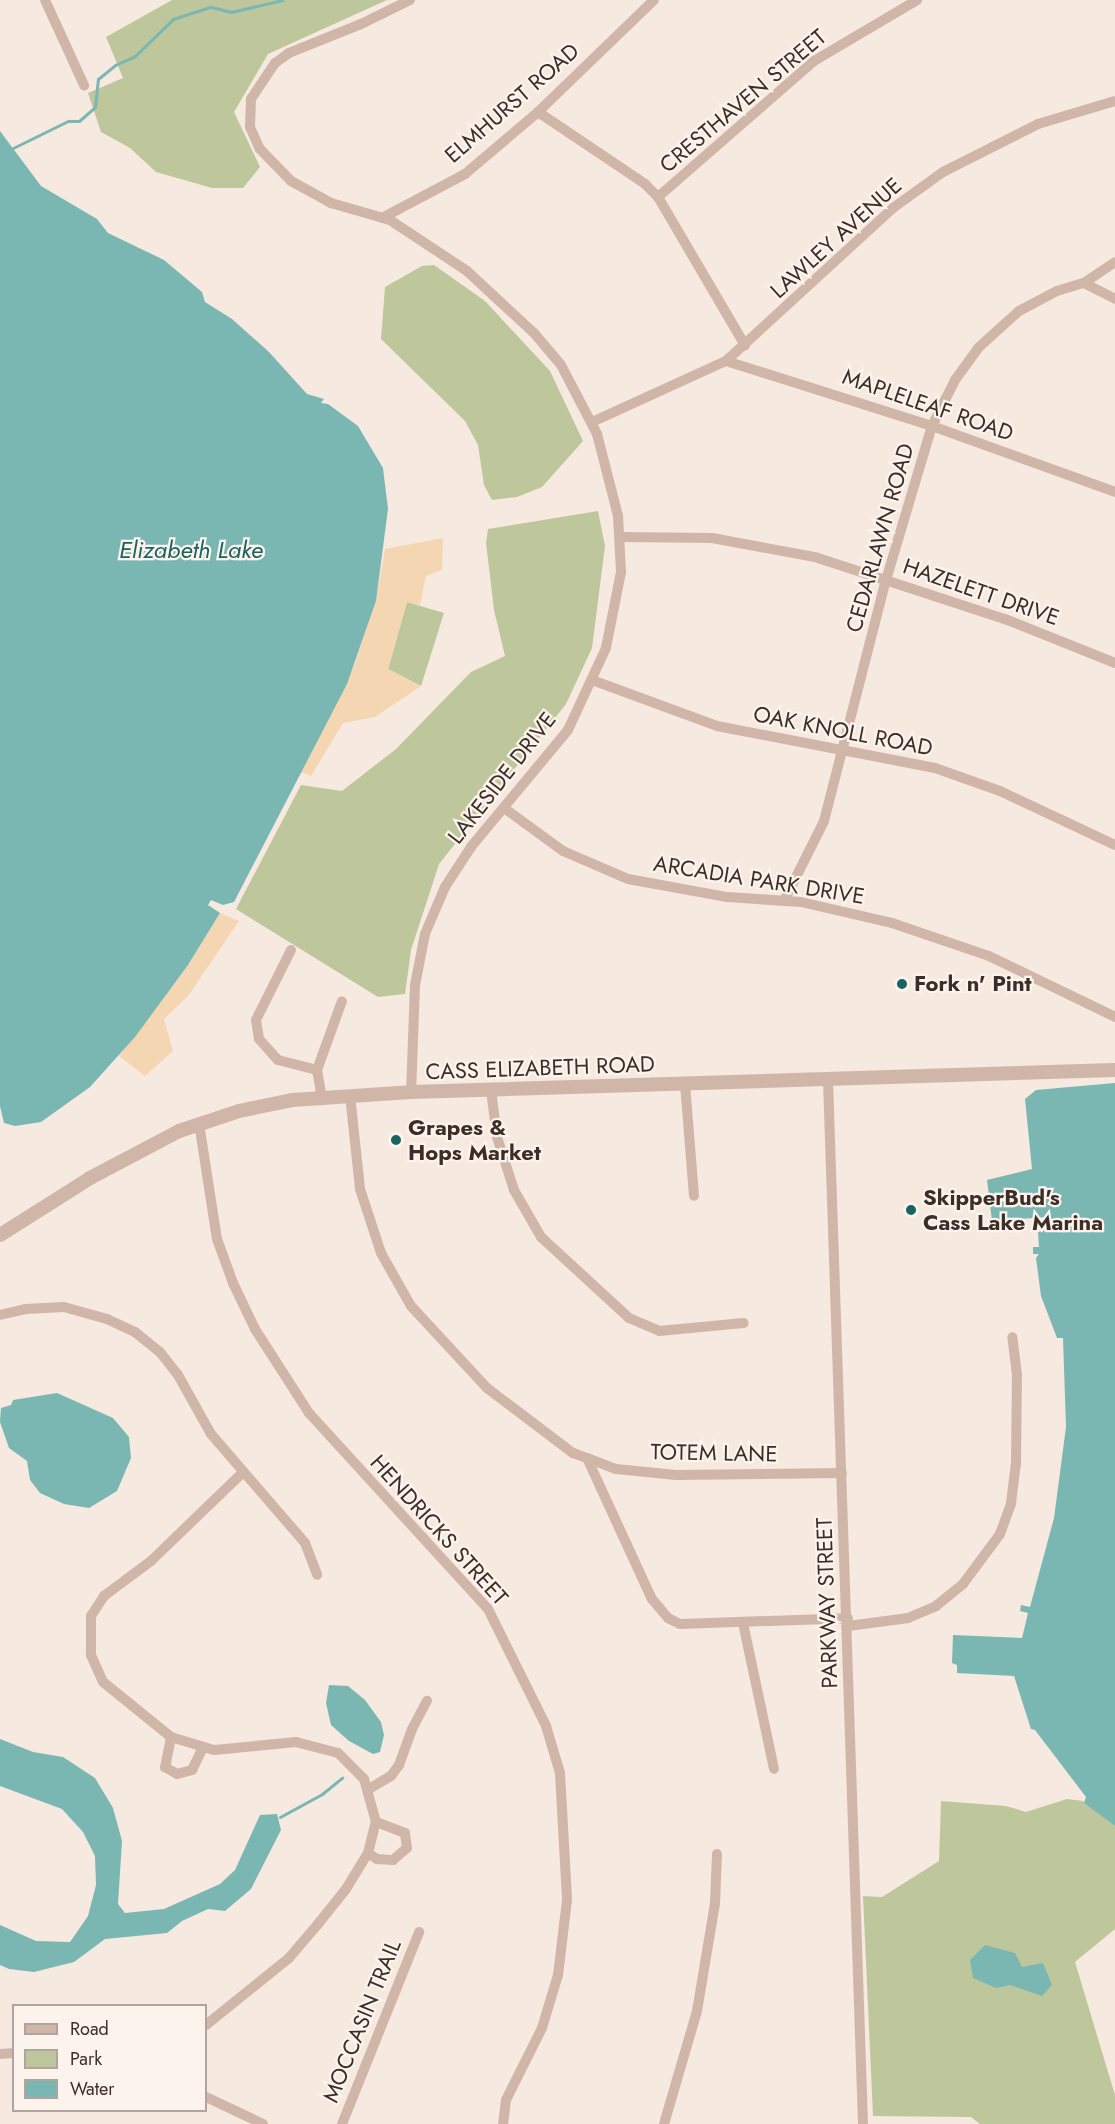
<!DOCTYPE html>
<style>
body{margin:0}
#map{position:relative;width:1115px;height:2124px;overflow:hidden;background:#f6e9df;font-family:Jost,sans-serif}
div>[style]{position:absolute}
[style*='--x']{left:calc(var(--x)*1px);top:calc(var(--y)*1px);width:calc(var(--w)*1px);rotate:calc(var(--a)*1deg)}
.green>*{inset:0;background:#bec79c}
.sand>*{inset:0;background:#f4d6b3}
.water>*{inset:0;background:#7ab7b3}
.stream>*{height:3px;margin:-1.5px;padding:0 1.5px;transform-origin:1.5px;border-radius:1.5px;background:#7ab7b3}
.minor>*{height:10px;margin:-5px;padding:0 5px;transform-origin:5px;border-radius:5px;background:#d0b6a9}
.tertiary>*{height:14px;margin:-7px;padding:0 7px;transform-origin:7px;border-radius:7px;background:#d0b6a9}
.dots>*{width:16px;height:16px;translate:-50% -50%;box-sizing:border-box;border:3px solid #fcf3ed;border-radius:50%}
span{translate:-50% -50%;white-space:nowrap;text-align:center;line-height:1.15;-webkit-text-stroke:4.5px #fcf3ed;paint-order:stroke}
.street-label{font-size:22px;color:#3d2d29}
.poi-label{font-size:22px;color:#3d2d29;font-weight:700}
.left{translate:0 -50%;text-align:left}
.water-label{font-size:24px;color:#196460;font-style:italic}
.legend{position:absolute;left:12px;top:2004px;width:195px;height:108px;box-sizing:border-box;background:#fcf3ed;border:2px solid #b0a49f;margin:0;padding:8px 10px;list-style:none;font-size:18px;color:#3d2d29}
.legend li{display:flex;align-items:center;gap:12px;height:30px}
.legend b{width:30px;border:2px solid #b0a49f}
</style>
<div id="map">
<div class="green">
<div style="clip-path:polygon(172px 0,387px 0,268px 54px,234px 112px,260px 167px,243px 188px,212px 188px,156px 172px,130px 148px,101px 132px,88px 93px,123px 78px,106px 37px)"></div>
<div style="clip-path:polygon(434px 265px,485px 301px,550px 371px,583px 441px,542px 487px,517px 497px,492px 500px,484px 485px,478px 445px,465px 421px,381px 339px,385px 287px,422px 266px)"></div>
<div style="clip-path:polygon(598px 511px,605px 546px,592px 648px,566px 704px,439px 864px,411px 950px,405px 994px,378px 997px,236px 909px,301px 785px,342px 791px,396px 749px,471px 672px,505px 656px,494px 610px,486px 543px,488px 529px)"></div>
<div style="clip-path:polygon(407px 602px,444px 613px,421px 686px,388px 669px)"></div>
<div style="clip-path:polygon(1067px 1799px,1083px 1801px,1115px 1826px,1115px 1929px,1075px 1962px,1115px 2095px,1115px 2124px,980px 2124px,971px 2117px,873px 2116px,863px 1896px,882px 1897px,939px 1861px,941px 1801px,1006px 1806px,1026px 1812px)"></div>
</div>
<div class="sand">
<div style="clip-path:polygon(443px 538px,442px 570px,426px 576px,420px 605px,407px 602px,388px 669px,421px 686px,375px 717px,343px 723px,311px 776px,300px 772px,354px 666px,376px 601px,385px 549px)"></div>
<div style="clip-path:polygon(220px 913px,239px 921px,188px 996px,164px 1019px,173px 1051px,145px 1076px,119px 1056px,188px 965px)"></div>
</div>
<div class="water">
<div style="clip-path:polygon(0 131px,41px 186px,97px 219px,108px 233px,164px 260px,202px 292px,205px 302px,232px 319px,269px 352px,307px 394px,324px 399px,321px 403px,328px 404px,358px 426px,383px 468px,388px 509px,376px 601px,347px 684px,234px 902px,223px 905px,211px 900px,208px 905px,220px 913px,188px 965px,135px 1037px,90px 1087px,41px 1122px,15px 1126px,4px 1123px,0 1106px)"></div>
<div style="clip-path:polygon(1115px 1083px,1115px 1826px,1084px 1803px,1086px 1797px,1035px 1730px,1031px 1729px,1014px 1676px,957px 1673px,957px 1665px,952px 1663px,953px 1635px,1022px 1638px,1028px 1613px,1020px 1611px,1021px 1605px,1030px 1607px,1054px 1518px,1066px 1427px,1063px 1338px,1057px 1338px,1041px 1296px,1036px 1258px,1039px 1254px,1033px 1254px,1033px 1247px,1039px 1247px,1038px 1232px,1048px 1230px,1047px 1217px,992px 1221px,987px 1180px,1032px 1169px,1025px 1099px,1036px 1090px)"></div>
<div style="clip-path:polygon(57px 1393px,113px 1418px,129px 1437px,131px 1458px,117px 1491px,89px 1508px,64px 1504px,40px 1493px,30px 1480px,27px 1461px,9px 1448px,0 1422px,1px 1408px,11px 1405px,13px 1400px)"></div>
<div style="clip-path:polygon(329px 1685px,348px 1686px,365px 1700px,381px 1722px,384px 1735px,380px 1752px,373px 1754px,349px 1741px,331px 1725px,326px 1703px)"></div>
<div style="clip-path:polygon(0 1739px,33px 1752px,63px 1757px,95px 1778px,113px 1808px,122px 1841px,118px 1904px,125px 1913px,164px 1909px,220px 1884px,235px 1870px,260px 1815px,277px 1814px,281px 1830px,251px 1889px,225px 1911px,208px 1909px,182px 1921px,167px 1933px,105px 1939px,74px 1962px,34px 1972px,9px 1969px,0 1965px,0 1925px,36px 1941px,70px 1942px,88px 1916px,96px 1885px,95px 1856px,83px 1832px,62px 1809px,0 1786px)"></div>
<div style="clip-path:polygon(985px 1945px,1015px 1953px,1022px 1967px,1043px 1963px,1052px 1985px,1042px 1996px,1010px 1985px,996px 1988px,973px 1978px,970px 1960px)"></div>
</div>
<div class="stream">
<div style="--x:11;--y:149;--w:64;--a:-26.2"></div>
<div style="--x:68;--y:121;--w:11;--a:0"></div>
<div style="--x:79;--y:121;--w:21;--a:-41"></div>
<div style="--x:95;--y:107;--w:28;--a:-84"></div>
<div style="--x:98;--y:79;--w:22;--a:-39"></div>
<div style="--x:115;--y:65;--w:22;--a:-24"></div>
<div style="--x:135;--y:56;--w:53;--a:-44.2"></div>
<div style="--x:173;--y:19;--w:40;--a:-18"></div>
<div style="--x:211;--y:7;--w:21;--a:14"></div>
<div style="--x:231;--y:12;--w:53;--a:-13"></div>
<div style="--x:280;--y:1817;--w:48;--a:-28.7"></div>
<div style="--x:322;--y:1794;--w:26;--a:-39"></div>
</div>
<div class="minor">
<div style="--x:45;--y:0;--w:94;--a:65.4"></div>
<div style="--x:410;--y:0;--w:55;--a:153.9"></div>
<div style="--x:361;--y:24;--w:78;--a:158.1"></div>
<div style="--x:289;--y:53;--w:17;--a:144"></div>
<div style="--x:275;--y:63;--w:43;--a:123.7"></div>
<div style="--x:251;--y:99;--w:28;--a:92"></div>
<div style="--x:250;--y:127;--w:24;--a:66"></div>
<div style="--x:260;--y:149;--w:45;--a:45.9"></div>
<div style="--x:291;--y:181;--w:46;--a:28.8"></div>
<div style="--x:331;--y:203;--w:61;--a:16.1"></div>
<div style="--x:390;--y:220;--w:92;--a:33.5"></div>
<div style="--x:467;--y:271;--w:91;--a:42.8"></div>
<div style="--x:534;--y:333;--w:42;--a:49.8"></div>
<div style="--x:561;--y:365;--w:78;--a:62.4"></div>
<div style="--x:597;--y:434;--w:85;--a:75.6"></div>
<div style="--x:618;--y:516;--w:56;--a:86.9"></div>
<div style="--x:621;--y:572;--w:77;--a:101.2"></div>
<div style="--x:606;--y:648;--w:90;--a:114.9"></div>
<div style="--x:568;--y:730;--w:152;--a:129.7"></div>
<div style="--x:471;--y:847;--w:48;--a:123"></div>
<div style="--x:445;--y:887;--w:51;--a:113.1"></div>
<div style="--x:425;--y:934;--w:52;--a:101.1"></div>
<div style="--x:415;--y:985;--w:107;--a:92.1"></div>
<div style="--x:538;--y:112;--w:129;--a:33.9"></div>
<div style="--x:645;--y:184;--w:18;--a:45"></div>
<div style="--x:658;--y:197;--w:172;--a:59.6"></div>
<div style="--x:658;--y:197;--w:207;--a:-41.1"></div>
<div style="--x:814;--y:61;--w:120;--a:-30.6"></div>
<div style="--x:382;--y:218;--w:94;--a:-27.9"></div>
<div style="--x:465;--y:174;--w:96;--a:-40.3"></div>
<div style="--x:538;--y:112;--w:161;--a:-44"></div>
<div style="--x:1084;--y:283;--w:35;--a:27"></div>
<div style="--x:726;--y:361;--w:216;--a:17.5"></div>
<div style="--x:932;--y:426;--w:195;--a:19.8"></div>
<div style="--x:592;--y:422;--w:147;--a:-24.5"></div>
<div style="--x:726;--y:361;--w:226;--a:-42.5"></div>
<div style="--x:893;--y:208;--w:62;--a:-35.8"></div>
<div style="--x:943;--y:172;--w:106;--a:-26.8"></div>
<div style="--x:1038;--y:124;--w:80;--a:-16.6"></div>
<div style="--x:620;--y:537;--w:92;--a:0.6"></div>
<div style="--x:712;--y:538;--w:105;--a:10.5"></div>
<div style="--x:815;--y:557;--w:200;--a:18.1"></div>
<div style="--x:1005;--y:619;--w:118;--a:21.8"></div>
<div style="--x:592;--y:680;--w:133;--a:20.2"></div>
<div style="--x:717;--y:726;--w:222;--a:10.9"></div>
<div style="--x:935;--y:768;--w:69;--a:19.5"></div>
<div style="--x:1000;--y:791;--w:127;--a:25.2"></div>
<div style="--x:504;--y:808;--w:73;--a:36.1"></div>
<div style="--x:563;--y:851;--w:71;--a:23.3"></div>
<div style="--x:628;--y:879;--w:101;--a:10.3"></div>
<div style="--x:727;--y:897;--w:74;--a:3.9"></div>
<div style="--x:801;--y:902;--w:93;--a:13"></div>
<div style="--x:892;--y:923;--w:102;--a:18.8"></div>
<div style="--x:989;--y:956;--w:140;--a:25.8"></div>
<div style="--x:784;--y:901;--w:89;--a:-63.4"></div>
<div style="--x:824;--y:821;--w:249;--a:-75.6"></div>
<div style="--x:886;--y:580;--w:161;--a:-73.4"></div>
<div style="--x:932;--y:426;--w:51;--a:-63.4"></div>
<div style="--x:955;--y:380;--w:39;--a:-54"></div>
<div style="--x:978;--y:348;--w:55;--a:-42.1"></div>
<div style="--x:1019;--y:311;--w:43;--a:-27.8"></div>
<div style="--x:1057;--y:291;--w:28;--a:-17"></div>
<div style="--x:1084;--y:283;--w:37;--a:-34"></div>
<div style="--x:291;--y:950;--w:78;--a:116.6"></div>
<div style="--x:256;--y:1020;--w:19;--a:81"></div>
<div style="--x:259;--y:1039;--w:28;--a:48"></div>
<div style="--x:278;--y:1060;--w:40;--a:14.4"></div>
<div style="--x:317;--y:1070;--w:27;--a:80"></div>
<div style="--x:317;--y:1070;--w:73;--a:-70.1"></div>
<div style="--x:828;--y:1080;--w:1045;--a:88.08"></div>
<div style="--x:685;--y:1084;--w:112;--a:85.4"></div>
<div style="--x:491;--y:1090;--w:47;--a:82.7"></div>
<div style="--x:497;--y:1137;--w:56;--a:72.2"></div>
<div style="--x:514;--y:1190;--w:54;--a:60.1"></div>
<div style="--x:541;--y:1237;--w:120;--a:42.6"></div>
<div style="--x:629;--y:1318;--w:33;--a:23"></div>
<div style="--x:659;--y:1331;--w:85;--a:-5.4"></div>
<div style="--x:350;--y:1095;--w:95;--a:83.9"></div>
<div style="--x:360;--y:1189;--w:67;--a:71.8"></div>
<div style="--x:381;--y:1253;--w:61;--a:60.5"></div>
<div style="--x:411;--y:1306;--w:112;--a:47.2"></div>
<div style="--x:487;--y:1388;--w:108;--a:37.1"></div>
<div style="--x:573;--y:1453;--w:15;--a:20"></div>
<div style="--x:587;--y:1458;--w:155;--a:65.3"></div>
<div style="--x:652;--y:1599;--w:25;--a:50"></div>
<div style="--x:668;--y:1618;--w:13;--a:27"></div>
<div style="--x:680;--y:1624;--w:168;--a:-2"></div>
<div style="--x:199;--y:1123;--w:117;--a:81.2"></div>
<div style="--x:217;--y:1239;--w:47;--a:70"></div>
<div style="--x:233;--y:1283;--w:51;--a:64.4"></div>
<div style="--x:255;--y:1329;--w:100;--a:57.3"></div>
<div style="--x:309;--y:1413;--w:265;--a:47.6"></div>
<div style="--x:488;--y:1609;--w:131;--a:63.6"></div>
<div style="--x:546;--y:1726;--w:49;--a:73.4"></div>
<div style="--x:560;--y:1773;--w:127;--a:86.8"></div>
<div style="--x:567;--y:1900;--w:76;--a:96.8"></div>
<div style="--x:558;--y:1975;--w:55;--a:106.8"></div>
<div style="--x:542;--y:2028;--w:80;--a:116.6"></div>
<div style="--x:506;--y:2100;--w:24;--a:97"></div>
<div style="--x:0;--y:1315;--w:26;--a:-13"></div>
<div style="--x:25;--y:1309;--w:39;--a:-3"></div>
<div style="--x:64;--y:1307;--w:45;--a:15.6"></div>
<div style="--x:107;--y:1319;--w:31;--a:25"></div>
<div style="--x:135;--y:1332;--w:32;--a:39"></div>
<div style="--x:160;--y:1352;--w:29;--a:52"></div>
<div style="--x:178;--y:1375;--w:68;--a:60.8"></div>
<div style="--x:211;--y:1434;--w:144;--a:49.2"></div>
<div style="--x:305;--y:1543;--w:34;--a:69"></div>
<div style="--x:587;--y:1458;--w:31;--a:21"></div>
<div style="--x:616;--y:1469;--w:60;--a:5.7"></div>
<div style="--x:676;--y:1475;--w:166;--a:-0.7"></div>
<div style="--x:743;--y:1623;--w:149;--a:78"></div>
<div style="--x:848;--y:1626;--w:61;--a:-7.6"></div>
<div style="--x:908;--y:1618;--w:30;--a:-23"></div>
<div style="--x:936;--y:1606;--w:35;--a:-39"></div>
<div style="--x:963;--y:1584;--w:62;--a:-53.5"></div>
<div style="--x:1000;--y:1534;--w:33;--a:-70"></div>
<div style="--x:1011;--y:1503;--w:38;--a:-83"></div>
<div style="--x:1016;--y:1465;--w:90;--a:-89.4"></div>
<div style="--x:1017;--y:1375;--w:38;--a:-97"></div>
<div style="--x:171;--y:1737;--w:31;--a:101"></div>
<div style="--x:165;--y:1767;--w:14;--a:30"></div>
<div style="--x:177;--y:1774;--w:16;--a:-15"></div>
<div style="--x:192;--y:1770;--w:25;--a:-64"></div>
<div style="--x:369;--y:1789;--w:26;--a:-31"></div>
<div style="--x:391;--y:1776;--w:14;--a:-54"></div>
<div style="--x:399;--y:1765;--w:38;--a:-70"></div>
<div style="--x:412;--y:1729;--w:32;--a:-62"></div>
<div style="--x:368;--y:1853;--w:11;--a:34"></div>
<div style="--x:377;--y:1859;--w:16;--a:4"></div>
<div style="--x:393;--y:1860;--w:18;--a:-41"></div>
<div style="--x:407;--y:1848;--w:15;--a:-98"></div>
<div style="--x:405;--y:1833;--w:31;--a:-159"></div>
<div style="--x:206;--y:2025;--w:107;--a:-38.9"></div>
<div style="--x:289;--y:1958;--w:45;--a:-49.5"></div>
<div style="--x:318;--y:1924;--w:45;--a:-51.3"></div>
<div style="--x:346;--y:1889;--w:42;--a:-58.6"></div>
<div style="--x:368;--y:1853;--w:32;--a:-76"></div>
<div style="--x:376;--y:1822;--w:45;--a:-105.6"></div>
<div style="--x:364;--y:1779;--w:37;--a:-135"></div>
<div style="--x:338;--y:1753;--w:43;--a:-165.3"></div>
<div style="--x:296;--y:1742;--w:82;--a:174.4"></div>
<div style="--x:214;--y:1750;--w:45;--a:-163.2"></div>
<div style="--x:171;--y:1737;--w:87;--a:-141"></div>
<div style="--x:103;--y:1682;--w:30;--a:-114"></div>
<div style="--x:91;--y:1655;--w:39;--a:-90"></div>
<div style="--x:91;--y:1616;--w:24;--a:-57"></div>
<div style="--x:104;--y:1596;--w:59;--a:-36.7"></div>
<div style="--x:151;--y:1561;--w:127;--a:-44"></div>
<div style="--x:0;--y:2054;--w:14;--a:-4"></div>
<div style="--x:206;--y:2097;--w:63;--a:25.3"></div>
<div style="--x:342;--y:2124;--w:207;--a:-68.1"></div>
<div style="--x:664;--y:2124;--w:118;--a:-73.7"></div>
<div style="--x:697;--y:2011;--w:109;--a:-80.5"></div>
<div style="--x:715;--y:1904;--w:50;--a:-87.7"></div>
</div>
<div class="tertiary">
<div style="--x:0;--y:1235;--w:107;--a:-32.3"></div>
<div style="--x:90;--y:1178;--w:101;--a:-27.8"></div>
<div style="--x:179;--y:1131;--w:63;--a:-18.4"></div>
<div style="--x:239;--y:1111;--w:54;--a:-11.7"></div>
<div style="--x:292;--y:1100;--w:119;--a:-3.8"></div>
<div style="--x:411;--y:1092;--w:704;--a:-1.79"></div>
</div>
<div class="dots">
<div style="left:902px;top:984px;background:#196460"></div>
<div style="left:396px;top:1140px;background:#196460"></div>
<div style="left:911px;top:1210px;background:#196460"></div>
</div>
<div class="street-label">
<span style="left:743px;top:101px;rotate:-40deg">CRESTHAVEN STREET</span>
<span style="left:512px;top:103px;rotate:-41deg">ELMHURST ROAD</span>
<span style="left:836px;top:238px;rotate:-42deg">LAWLEY AVENUE</span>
<span style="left:928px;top:405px;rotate:19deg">MAPLELEAF ROAD</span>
<span style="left:880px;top:538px;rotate:-74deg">CEDARLAWN ROAD</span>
<span style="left:981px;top:592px;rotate:19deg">HAZELETT DRIVE</span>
<span style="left:843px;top:731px;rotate:11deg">OAK KNOLL ROAD</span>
<span style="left:502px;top:778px;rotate:-52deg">LAKESIDE DRIVE</span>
<span style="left:759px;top:880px;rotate:9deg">ARCADIA PARK DRIVE</span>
<span style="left:540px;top:1068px;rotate:-2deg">CASS ELIZABETH ROAD</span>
<span style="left:714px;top:1453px;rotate:1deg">TOTEM LANE</span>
<span style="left:439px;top:1530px;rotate:48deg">HENDRICKS STREET</span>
<span style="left:827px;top:1603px;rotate:-92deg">PARKWAY STREET</span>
<span style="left:362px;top:2021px;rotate:-68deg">MOCCASIN TRAIL</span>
</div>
<div class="poi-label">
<span class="left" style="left:914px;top:984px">Fork n' Pint</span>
<span class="left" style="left:408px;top:1140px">Grapes &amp;<br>Hops Market</span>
<span class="left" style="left:923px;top:1210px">SkipperBud's<br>Cass Lake Marina</span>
</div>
<div class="water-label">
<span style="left:191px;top:550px">Elizabeth Lake</span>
</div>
<ul class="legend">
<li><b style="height:8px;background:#d0b6a9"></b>Road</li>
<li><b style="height:16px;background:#bec79c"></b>Park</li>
<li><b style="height:16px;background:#7ab7b3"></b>Water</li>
</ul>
</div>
